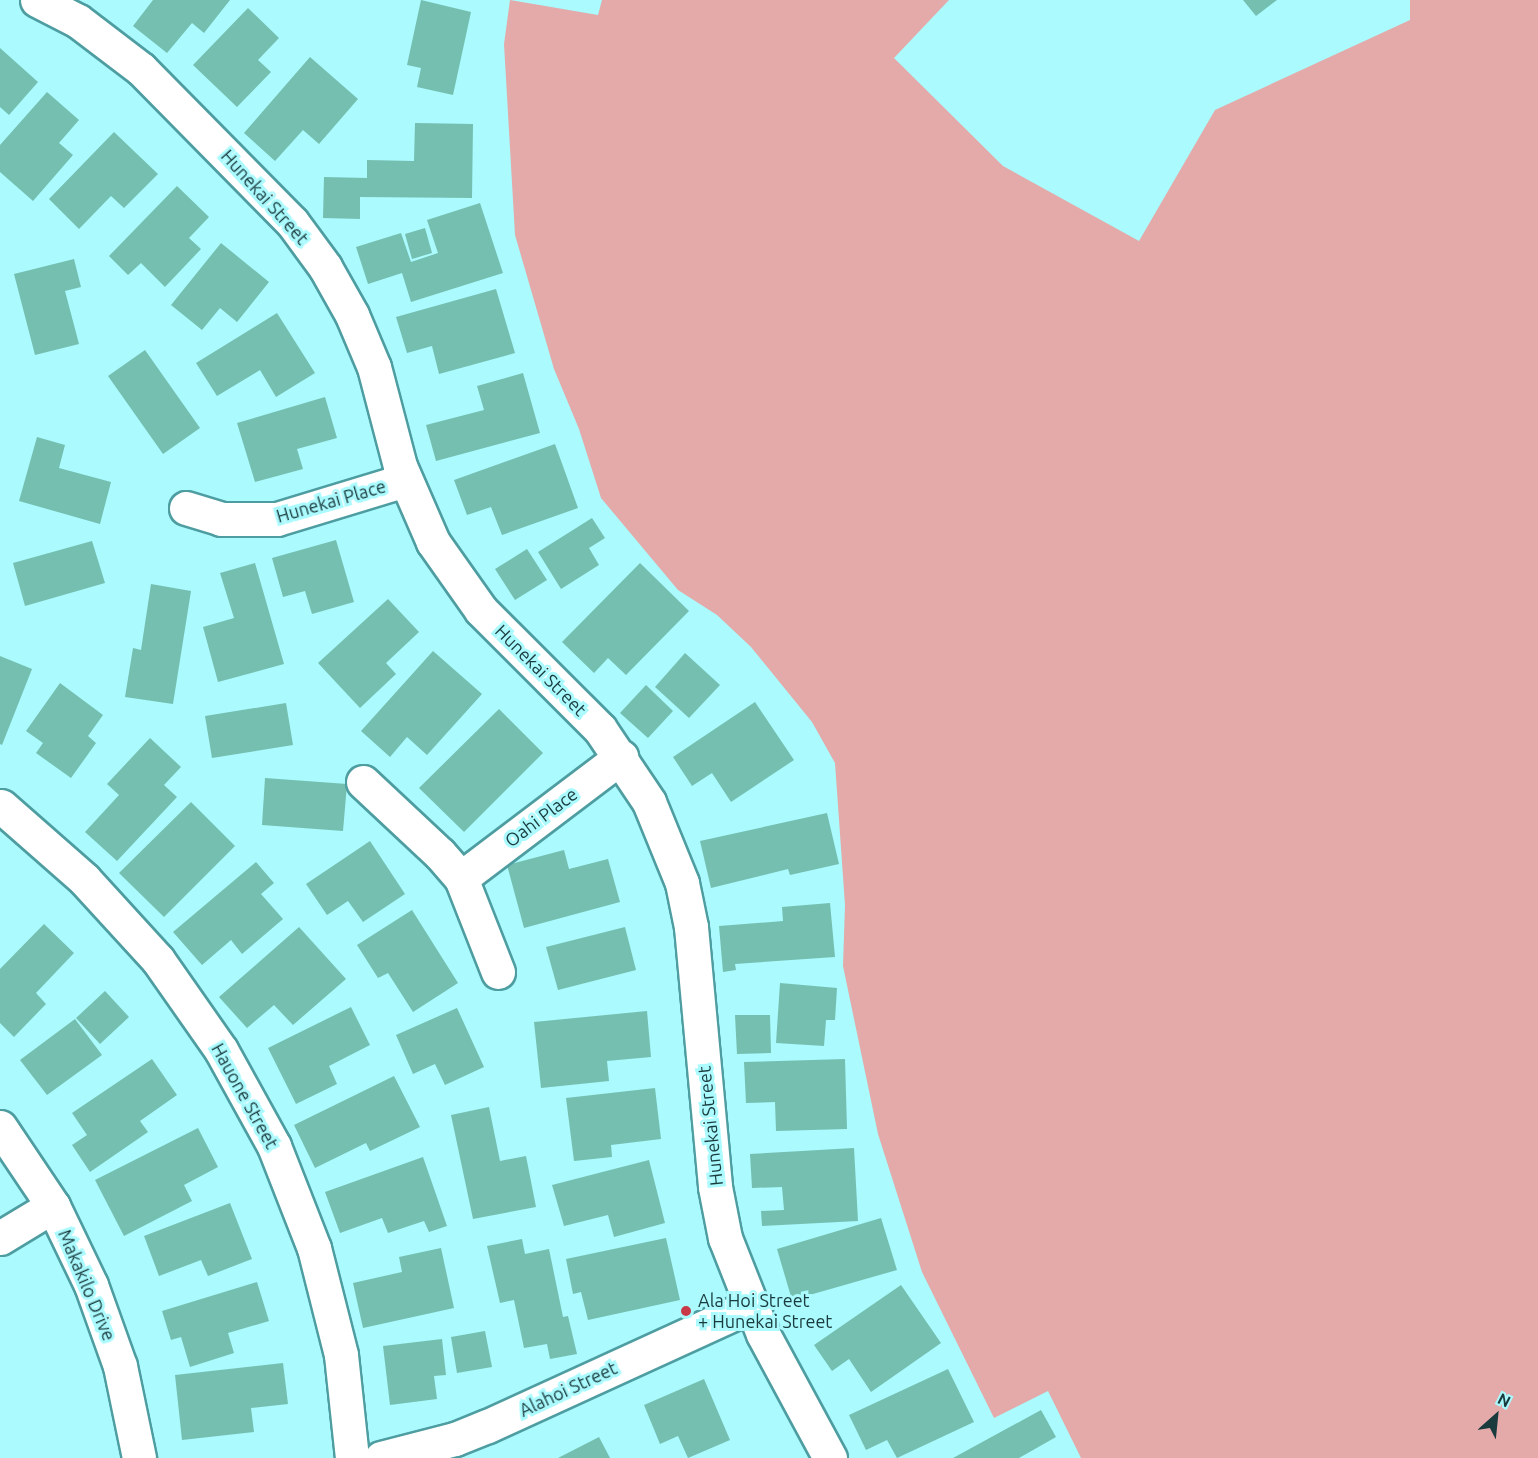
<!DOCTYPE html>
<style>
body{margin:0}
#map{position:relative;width:1538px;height:1458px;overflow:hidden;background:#aafafe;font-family:Ubuntu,sans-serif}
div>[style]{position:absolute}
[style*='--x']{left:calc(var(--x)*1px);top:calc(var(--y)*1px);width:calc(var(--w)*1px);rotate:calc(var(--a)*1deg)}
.green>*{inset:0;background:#e4aaa9}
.building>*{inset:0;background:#75bfb0}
.roads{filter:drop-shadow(2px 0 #4e9da1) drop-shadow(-2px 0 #4e9da1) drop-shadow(0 2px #4e9da1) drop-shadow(0 -2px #4e9da1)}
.minor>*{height:33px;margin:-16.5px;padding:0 16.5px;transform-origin:16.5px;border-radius:16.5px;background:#fff}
.dots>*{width:16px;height:16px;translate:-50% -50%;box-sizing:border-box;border:3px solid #aafafe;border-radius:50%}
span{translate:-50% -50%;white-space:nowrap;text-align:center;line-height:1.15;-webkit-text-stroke:6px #aafafe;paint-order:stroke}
.street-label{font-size:18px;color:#1a3b3d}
.poi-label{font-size:18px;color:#1a3b3d}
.left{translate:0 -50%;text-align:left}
.north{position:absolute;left:1466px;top:1386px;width:60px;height:60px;-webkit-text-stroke:4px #aafafe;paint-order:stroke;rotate:27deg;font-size:16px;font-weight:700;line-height:24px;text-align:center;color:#1a3b3d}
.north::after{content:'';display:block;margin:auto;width:21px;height:27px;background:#1a3b3d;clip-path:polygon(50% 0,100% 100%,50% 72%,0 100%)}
</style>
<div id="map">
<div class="green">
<div style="clip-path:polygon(510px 0,598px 15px,602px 0,949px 0,894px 58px,1003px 166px,1139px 241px,1215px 110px,1410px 20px,1410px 0,1538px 0,1538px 1458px,1081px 1458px,1048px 1391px,994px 1418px,922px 1272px,878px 1134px,843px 966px,845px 905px,835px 763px,812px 722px,751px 647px,717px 615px,678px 590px,601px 498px,579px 429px,554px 369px,515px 235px,504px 44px)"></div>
</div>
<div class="building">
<div style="clip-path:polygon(153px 0,230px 0,204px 33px,192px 23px,167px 53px,133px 26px)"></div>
<div style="clip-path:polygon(421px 0,471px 12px,453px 95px,417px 87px,421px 68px,407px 65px)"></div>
<div style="clip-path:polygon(1243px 0,1277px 0,1256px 16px)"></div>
<div style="clip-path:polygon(248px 8px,279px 38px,258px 60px,271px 72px,237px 107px,193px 65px)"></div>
<div style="clip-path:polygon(0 48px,38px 82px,9px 115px,0 107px)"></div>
<div style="clip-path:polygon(310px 57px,358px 99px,319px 144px,303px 130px,275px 161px,244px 133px)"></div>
<div style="clip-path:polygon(47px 92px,79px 120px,59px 143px,73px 155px,33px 201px,0 172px,0 145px)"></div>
<div style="clip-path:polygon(415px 123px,473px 124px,472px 198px,360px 197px,360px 219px,323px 218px,324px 177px,367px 178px,367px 160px,414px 161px)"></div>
<div style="clip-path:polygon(114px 132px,158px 174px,124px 208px,111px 196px,79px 229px,49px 199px)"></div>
<div style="clip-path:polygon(177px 186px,209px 217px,189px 238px,201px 249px,165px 287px,141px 263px,128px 275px,109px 256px)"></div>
<div style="clip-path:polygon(480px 203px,503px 273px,411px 302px,402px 273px,368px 284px,356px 247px,401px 233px,411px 262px,438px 253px,427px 220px)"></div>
<div style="clip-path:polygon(425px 228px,432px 253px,412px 259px,405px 234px)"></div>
<div style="clip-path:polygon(221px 243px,269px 282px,237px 322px,220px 308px,202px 330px,171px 305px)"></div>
<div style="clip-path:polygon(74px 259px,81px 287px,65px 291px,79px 344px,35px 355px,14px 274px)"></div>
<div style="clip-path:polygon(496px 289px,515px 353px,439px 374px,432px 346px,407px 353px,396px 317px)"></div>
<div style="clip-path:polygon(277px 313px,315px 373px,276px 397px,260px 370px,217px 396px,196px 363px)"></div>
<div style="clip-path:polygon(145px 350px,200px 428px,163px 454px,108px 376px)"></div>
<div style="clip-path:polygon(523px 373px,540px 433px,436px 461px,426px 425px,484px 410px,477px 386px)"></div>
<div style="clip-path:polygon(325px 397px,337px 438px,297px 449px,303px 469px,255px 482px,237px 423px)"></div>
<div style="clip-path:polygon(37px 437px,65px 445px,59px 468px,111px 482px,100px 524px,19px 501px)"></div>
<div style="clip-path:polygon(555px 444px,578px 508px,502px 535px,491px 507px,467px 515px,454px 480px)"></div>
<div style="clip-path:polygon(592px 518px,605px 538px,589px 548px,599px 565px,561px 589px,538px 552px)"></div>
<div style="clip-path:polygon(336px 540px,354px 602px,312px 614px,305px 591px,283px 597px,272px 558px)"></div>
<div style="clip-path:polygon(92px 541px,105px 583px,25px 606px,13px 563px)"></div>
<div style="clip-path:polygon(527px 549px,547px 580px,515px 600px,495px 569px)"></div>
<div style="clip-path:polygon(255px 563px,284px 664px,218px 682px,203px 627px,234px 618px,220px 573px)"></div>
<div style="clip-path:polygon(640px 563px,689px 611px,626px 675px,608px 658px,594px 673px,562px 642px)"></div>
<div style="clip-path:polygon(151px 584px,191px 591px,173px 704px,125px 697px,133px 648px,141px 650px)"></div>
<div style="clip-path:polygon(388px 599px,419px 632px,386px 663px,396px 674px,360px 708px,318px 663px)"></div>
<div style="clip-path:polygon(433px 651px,482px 694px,427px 755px,407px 737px,390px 757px,361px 731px)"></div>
<div style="clip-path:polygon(685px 653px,720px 685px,689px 718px,655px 687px)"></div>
<div style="clip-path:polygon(0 656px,32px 669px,2px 745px,0 744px)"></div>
<div style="clip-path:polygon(60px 683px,103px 715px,88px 736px,96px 743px,71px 778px,36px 753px,43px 743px,26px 731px)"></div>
<div style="clip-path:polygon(646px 685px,673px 711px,648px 738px,620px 713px)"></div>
<div style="clip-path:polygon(755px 702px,794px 760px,731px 802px,712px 773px,692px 786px,673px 757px)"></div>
<div style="clip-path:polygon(286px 703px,293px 745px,212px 758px,205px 716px)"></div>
<div style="clip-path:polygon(499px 709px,543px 753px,464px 832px,419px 788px)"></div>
<div style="clip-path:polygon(150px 738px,181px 767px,164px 785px,177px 797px,117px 861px,85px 832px,119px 795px,107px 784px)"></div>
<div style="clip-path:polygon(265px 778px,347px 784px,343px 831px,262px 825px)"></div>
<div style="clip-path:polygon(191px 802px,235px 846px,164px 917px,119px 873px)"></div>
<div style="clip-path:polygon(827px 813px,839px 864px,790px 875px,788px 869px,711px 888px,700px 841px)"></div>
<div style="clip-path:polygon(370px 841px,405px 894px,363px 922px,348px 901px,327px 915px,306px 884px)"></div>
<div style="clip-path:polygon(564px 850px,569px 869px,608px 859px,620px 902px,524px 928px,507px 865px)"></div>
<div style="clip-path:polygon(256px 862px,274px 883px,261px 894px,283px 919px,242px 954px,231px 940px,202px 965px,173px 932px)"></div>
<div style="clip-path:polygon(830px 903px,835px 957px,735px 964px,736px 970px,723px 972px,719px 926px,783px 921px,782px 907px)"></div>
<div style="clip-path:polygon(412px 910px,458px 983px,413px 1012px,388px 973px,378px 978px,357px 945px)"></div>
<div style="clip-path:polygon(44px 924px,74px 953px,36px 993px,46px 1004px,14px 1037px,0 1023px,0 969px)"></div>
<div style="clip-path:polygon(299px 927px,346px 979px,293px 1025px,274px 1005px,247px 1028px,219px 997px)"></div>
<div style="clip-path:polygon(625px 927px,636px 970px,558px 990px,546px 947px)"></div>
<div style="clip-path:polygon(780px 983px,837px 988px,835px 1020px,826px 1020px,824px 1046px,776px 1043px)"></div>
<div style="clip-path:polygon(105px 991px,129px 1017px,100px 1044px,76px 1018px)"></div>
<div style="clip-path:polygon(351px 1007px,370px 1045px,329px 1066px,337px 1084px,296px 1104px,268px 1048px)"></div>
<div style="clip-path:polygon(457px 1008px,484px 1067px,445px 1085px,435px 1064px,413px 1074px,396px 1035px)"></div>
<div style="clip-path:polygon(647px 1011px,651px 1057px,607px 1061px,609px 1081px,541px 1088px,534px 1022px)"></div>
<div style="clip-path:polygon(735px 1015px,770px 1015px,771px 1053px,737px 1054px)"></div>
<div style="clip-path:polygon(75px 1019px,102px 1055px,47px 1095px,20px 1060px)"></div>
<div style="clip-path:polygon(152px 1059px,177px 1095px,140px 1121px,148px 1132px,90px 1172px,72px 1145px,87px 1135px,72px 1113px)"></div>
<div style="clip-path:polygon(845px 1059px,847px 1129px,776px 1131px,775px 1102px,746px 1103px,744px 1062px)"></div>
<div style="clip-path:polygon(394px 1076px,420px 1127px,370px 1151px,366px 1143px,315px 1168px,294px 1125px)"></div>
<div style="clip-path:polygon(655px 1088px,661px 1139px,611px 1145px,612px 1157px,574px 1161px,566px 1098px)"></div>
<div style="clip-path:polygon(489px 1107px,500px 1161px,526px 1156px,536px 1207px,473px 1219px,451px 1115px)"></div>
<div style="clip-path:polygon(198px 1128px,218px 1167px,184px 1185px,192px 1201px,124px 1236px,95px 1180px)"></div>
<div style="clip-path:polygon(854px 1148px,858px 1221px,762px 1226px,761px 1211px,784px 1210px,782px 1187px,752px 1188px,750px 1154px)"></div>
<div style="clip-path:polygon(423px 1157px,447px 1226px,429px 1232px,424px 1221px,388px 1233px,382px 1218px,340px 1233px,325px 1192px)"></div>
<div style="clip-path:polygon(649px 1160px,665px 1223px,614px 1237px,608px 1215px,564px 1226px,552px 1185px)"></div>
<div style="clip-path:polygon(230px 1203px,252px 1259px,208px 1276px,201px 1260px,159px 1276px,144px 1236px)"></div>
<div style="clip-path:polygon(881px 1218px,897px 1270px,792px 1300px,777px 1249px)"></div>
<div style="clip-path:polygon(666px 1238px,680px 1300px,588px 1320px,581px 1292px,573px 1294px,566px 1259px)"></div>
<div style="clip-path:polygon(522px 1239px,525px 1254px,549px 1249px,563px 1317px,568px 1316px,577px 1354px,550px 1359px,547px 1344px,524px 1348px,514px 1300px,500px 1303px,487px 1246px)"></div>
<div style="clip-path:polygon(441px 1248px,454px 1308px,363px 1328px,353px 1283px,402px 1272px,399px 1257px)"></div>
<div style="clip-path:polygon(257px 1282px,269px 1321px,228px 1333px,234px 1353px,190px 1367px,181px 1337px,171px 1340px,162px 1311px)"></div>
<div style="clip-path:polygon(901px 1285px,941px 1343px,871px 1392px,849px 1359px,832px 1371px,814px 1345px)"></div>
<div style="clip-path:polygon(485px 1331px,492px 1367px,457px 1373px,451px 1337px)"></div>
<div style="clip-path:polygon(442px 1339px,446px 1375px,434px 1376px,437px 1399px,390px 1405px,383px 1346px)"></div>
<div style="clip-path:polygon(283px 1363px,288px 1404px,251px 1408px,254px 1432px,182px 1440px,175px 1375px)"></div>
<div style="clip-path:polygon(948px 1369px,974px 1422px,897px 1458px,887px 1440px,866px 1450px,849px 1415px)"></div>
<div style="clip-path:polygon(704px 1379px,730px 1440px,688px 1458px,678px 1436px,660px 1444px,644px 1405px)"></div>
<div style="clip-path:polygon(1041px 1410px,1056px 1437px,1019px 1458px,953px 1458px)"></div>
<div style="clip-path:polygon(599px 1437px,610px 1458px,558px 1458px)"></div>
</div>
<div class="roads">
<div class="minor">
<div style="--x:37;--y:0;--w:46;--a:27.1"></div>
<div style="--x:78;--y:21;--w:79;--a:37.3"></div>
<div style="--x:141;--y:69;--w:215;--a:45.4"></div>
<div style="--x:292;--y:222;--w:56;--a:53.7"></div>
<div style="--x:325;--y:267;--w:55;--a:60.6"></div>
<div style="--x:352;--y:315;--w:56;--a:67.1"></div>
<div style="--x:374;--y:367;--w:102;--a:75.3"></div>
<div style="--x:400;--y:466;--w:83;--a:66.5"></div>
<div style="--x:433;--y:542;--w:83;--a:54.8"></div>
<div style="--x:481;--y:610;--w:168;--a:45"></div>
<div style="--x:600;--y:729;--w:88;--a:56.1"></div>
<div style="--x:649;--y:802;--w:87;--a:67.8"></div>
<div style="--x:682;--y:883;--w:45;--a:78.4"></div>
<div style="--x:691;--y:927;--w:261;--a:84.7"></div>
<div style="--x:715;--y:1187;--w:52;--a:78.9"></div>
<div style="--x:725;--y:1238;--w:103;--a:68.4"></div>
<div style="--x:763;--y:1334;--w:141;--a:61.6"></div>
<div style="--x:186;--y:508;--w:37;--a:17"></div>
<div style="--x:221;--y:519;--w:56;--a:0"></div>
<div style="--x:277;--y:519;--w:134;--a:-16.9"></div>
<div style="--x:363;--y:782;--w:105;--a:43.1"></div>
<div style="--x:440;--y:854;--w:32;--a:49"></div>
<div style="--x:461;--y:878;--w:101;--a:68.5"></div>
<div style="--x:1;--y:806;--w:111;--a:41.3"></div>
<div style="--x:84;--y:879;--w:110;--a:47.6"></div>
<div style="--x:158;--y:960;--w:110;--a:55"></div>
<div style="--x:221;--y:1050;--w:110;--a:61.1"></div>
<div style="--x:274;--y:1146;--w:110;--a:68.6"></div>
<div style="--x:314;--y:1248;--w:110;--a:75.8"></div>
<div style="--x:341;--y:1355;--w:104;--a:83.9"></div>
<div style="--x:461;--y:878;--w:201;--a:-37.1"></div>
<div style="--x:0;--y:1127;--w:95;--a:56.1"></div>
<div style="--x:53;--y:1206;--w:88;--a:64.3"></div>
<div style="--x:91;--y:1285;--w:86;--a:70.3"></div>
<div style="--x:120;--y:1366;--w:94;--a:78.3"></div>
<div style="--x:0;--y:1238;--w:62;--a:-31.1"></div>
<div style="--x:381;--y:1458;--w:76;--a:-14.4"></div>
<div style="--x:455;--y:1439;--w:35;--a:-22"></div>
<div style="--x:488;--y:1426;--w:288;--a:-24.6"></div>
</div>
</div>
<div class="dots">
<div style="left:686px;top:1311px;background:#c83847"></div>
</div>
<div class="street-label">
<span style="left:265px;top:197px;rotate:48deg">Hunekai Street</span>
<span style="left:331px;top:501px;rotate:-16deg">Hunekai Place</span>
<span style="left:541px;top:670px;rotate:45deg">Hunekai Street</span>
<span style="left:541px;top:817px;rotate:-37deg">Oahi Place</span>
<span style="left:245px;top:1096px;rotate:61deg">Hauone Street</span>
<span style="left:710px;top:1126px;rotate:-96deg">Hunekai Street</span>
<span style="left:87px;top:1285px;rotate:67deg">Makakilo Drive</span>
<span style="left:568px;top:1389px;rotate:-25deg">Alahoi Street</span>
</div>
<div class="poi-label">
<span class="left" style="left:698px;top:1311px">Ala Hoi Street<br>+ Hunekai Street</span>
</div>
<div class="north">N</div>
</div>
